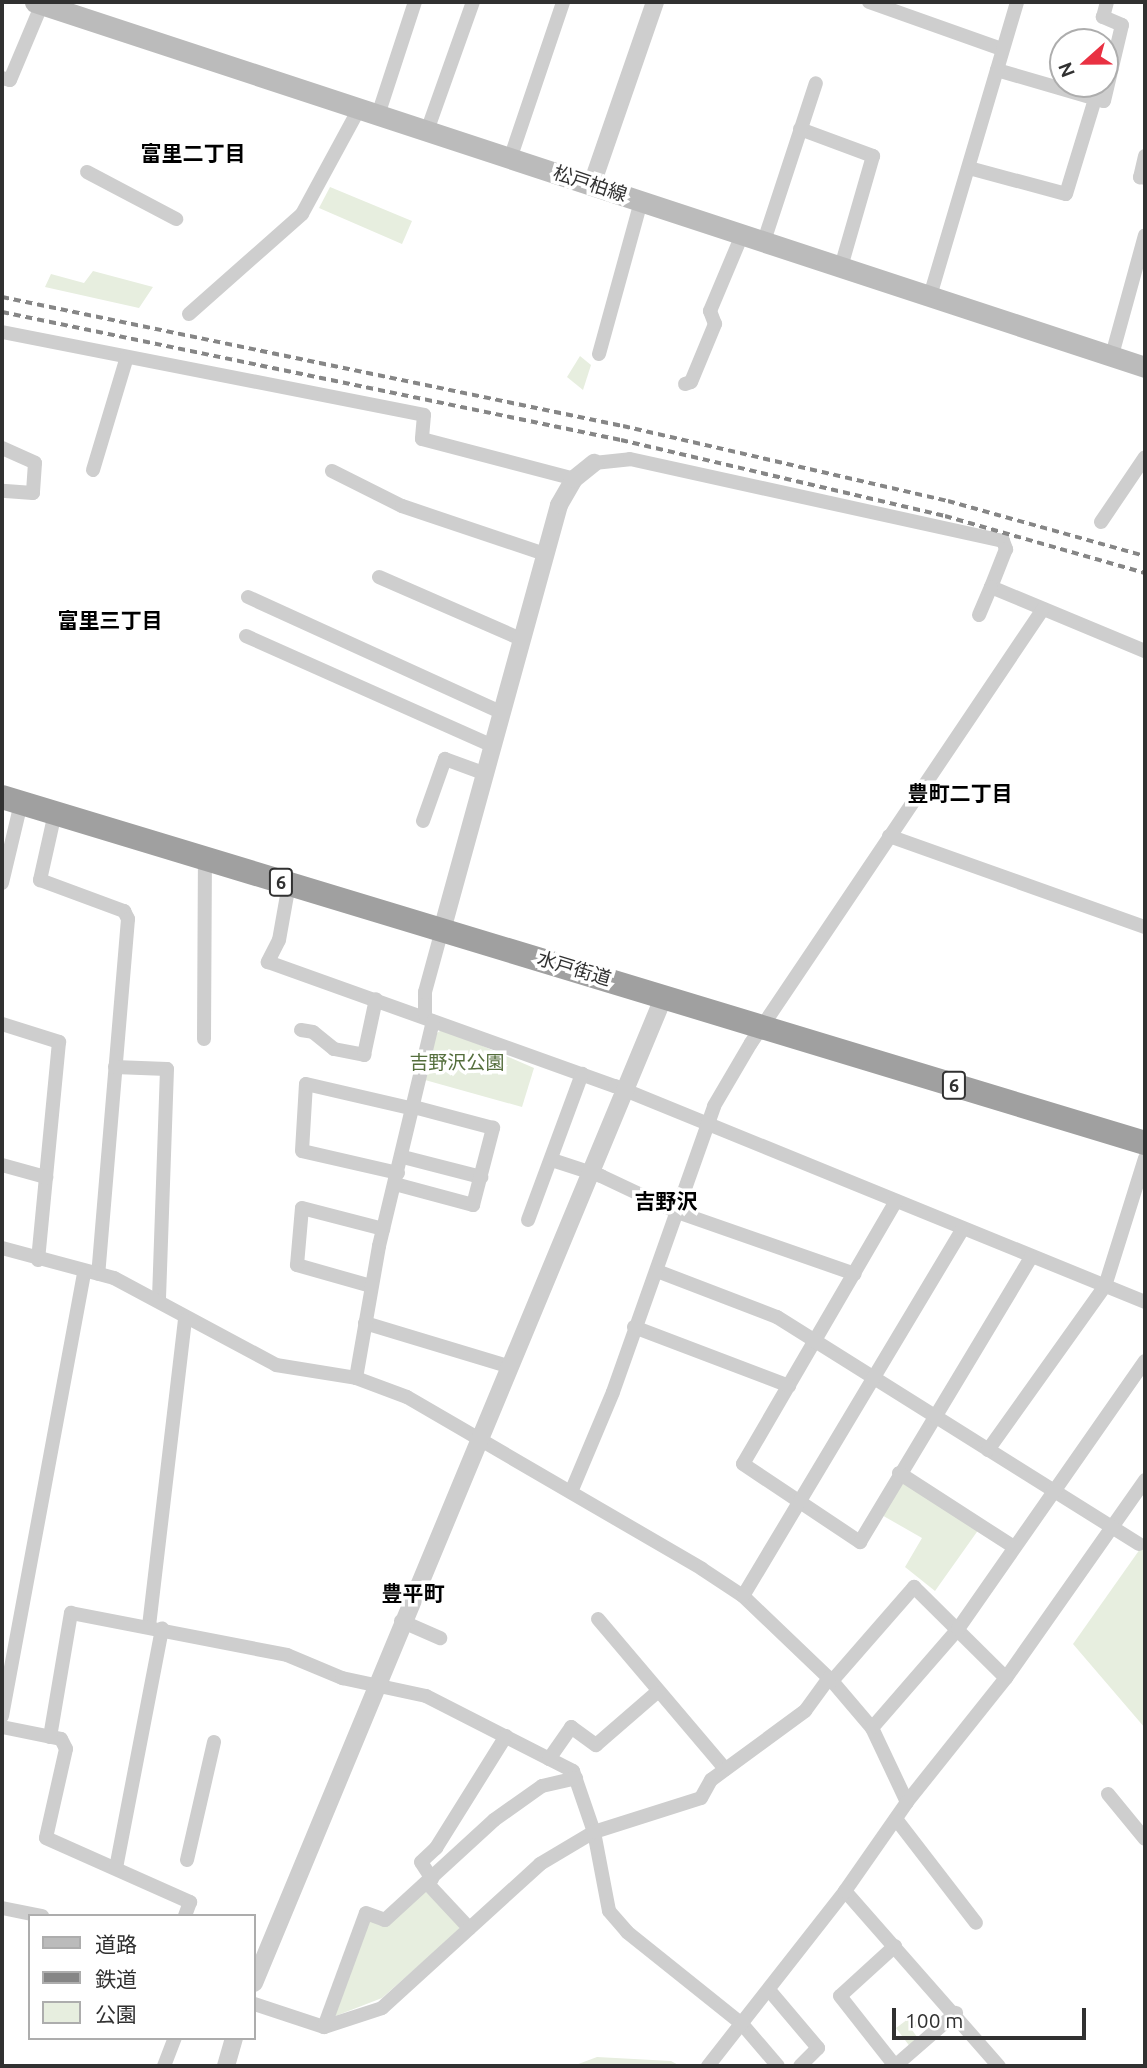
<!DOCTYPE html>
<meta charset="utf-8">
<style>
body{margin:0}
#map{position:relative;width:1147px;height:2068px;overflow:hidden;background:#fff;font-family:Ubuntu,"Noto Sans JP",sans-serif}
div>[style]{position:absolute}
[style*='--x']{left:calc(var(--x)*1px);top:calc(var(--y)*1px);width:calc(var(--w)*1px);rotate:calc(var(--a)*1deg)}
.green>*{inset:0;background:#e7eedf}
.minor>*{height:14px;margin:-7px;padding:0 7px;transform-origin:7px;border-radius:7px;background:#cecece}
.tertiary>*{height:18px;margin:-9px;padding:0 9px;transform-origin:9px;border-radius:9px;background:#cecece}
.secondary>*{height:21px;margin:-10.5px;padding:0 10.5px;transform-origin:10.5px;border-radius:10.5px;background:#bbb}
.trunk>*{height:24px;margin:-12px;padding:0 12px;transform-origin:12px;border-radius:12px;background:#a0a0a0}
.rail>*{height:3.5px;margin-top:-1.75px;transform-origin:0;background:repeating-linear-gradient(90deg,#868686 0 7px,transparent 0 12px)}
span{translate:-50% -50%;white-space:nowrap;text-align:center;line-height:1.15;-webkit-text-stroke:7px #fff;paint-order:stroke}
.shield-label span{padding:2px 5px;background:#fff;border:2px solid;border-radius:5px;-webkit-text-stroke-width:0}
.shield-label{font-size:18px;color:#313131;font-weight:700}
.street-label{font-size:19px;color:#313131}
.park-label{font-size:19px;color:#546e3c}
.neighbourhood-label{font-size:21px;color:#000;font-weight:700}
.frame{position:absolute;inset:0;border:4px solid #313131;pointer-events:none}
.legend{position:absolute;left:28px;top:1914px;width:228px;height:126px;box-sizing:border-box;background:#fff;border:2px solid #adadad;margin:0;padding:9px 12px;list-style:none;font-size:21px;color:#313131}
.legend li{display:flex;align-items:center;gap:14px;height:35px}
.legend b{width:35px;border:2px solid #adadad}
.north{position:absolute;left:1049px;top:28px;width:70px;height:70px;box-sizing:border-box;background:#fff;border:2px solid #adadad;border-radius:50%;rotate:249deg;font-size:19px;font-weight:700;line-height:28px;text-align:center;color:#313131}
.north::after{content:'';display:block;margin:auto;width:24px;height:32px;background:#e93142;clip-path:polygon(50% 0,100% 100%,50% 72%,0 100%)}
.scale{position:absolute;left:892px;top:2008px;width:194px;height:32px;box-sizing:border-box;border:4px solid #313131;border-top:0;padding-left:9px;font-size:21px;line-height:24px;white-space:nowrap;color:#313131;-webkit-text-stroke:5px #fff;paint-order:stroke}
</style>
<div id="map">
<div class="green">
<div style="clip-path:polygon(330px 187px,412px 221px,402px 244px,319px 208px)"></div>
<div style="clip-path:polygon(93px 271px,153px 287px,139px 308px,45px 287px,51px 274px,84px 283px)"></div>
<div style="clip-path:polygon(580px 356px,591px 365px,583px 390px,567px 377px)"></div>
<div style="clip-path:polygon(443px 1029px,534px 1068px,522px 1107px,425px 1080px,434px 1035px)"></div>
<div style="clip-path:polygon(904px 1482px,979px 1529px,935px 1591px,905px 1567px,922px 1538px,880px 1514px)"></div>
<div style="clip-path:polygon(1145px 1542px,1145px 1728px,1073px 1644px)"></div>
<div style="clip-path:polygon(425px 1891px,459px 1924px,459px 1930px,382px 1998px,333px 2017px,368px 1922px)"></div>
<div style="clip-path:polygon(912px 2016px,918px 2025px,912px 2030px,920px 2041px,911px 2048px,896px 2028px)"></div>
<div style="clip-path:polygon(597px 2057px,671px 2061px,680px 2066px,573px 2066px)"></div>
</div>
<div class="minor">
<div style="--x:869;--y:2;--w:141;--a:19.5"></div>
<div style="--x:997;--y:70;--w:111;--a:16.2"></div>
<div style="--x:1104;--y:101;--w:78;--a:-76.7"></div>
<div style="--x:1122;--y:25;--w:21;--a:-157"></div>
<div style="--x:1103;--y:17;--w:16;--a:-75"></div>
<div style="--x:2;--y:78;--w:8;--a:14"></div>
<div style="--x:10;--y:80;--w:82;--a:-67.2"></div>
<div style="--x:378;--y:115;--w:119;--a:-71.9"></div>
<div style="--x:800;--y:129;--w:78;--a:20.3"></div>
<div style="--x:873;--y:156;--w:116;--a:106.1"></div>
<div style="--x:427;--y:131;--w:137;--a:-70.4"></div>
<div style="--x:1145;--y:156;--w:22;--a:103"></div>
<div style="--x:1140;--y:177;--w:5;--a:11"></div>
<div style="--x:510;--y:159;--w:166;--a:-71.3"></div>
<div style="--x:969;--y:168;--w:100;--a:15"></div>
<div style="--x:1066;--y:194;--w:99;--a:-73"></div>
<div style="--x:87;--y:172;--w:101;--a:27.8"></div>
<div style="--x:764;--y:241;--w:166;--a:-71.8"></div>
<div style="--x:930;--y:296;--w:307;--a:-73.5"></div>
<div style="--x:189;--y:314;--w:151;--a:-41.5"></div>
<div style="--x:302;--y:214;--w:119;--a:-61.5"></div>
<div style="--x:2;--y:332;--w:430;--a:11.1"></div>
<div style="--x:424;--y:415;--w:24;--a:95"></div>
<div style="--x:422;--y:439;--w:157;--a:14.7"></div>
<div style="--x:599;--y:354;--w:159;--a:-74.6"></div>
<div style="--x:1112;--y:355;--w:124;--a:-74.6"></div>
<div style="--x:685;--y:384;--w:6;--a:-18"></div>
<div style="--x:691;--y:382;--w:63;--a:-67.5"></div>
<div style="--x:715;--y:324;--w:14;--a:-111"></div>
<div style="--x:710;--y:311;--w:82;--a:-67.2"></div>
<div style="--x:2;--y:448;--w:36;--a:24"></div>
<div style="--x:35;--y:463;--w:30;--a:94"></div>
<div style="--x:33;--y:493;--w:31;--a:-176"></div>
<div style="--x:594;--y:463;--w:36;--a:-6"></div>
<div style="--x:630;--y:459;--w:382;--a:12.4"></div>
<div style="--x:1003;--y:541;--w:9;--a:69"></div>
<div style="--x:1006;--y:549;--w:41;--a:111.5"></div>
<div style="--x:991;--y:587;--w:167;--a:22.6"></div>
<div style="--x:93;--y:470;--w:118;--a:-73.3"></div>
<div style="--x:332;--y:471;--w:78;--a:26.6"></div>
<div style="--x:402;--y:506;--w:151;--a:18.6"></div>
<div style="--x:1101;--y:522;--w:78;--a:-55.9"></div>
<div style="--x:379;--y:577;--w:155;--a:23.6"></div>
<div style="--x:248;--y:597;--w:279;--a:24.5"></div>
<div style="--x:979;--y:615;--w:30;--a:-67"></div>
<div style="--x:246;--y:636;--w:270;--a:24"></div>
<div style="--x:55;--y:813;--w:69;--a:102.6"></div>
<div style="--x:40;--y:880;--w:90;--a:20.3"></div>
<div style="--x:124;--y:911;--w:9;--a:63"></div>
<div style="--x:128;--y:919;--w:356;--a:94.8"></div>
<div style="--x:423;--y:821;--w:66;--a:-70.5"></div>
<div style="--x:445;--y:759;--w:44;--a:20.1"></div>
<div style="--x:889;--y:836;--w:272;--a:19.6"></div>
<div style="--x:2;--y:883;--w:82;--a:-76.6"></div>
<div style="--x:289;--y:884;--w:57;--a:100.1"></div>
<div style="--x:279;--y:940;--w:25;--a:117"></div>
<div style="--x:268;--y:962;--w:368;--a:19.7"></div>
<div style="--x:615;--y:1086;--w:572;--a:22.17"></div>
<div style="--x:425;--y:1015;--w:23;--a:-90"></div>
<div style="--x:425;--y:992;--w:64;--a:-74.7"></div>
<div style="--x:2;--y:1024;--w:60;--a:17.5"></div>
<div style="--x:59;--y:1042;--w:219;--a:95.5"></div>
<div style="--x:301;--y:1030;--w:12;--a:9"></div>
<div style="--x:313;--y:1032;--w:27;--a:39"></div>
<div style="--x:334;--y:1049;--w:31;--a:11"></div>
<div style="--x:364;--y:1055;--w:57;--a:-77.9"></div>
<div style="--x:204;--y:1039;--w:180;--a:-89.7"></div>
<div style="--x:115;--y:1067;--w:52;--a:2.2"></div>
<div style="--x:167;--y:1069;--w:232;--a:92"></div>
<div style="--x:403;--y:1157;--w:81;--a:14.4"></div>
<div style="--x:552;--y:1160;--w:52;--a:18.1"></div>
<div style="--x:601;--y:1176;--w:84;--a:25.3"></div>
<div style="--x:677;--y:1212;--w:188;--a:19.2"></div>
<div style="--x:2;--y:1165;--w:46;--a:15.3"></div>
<div style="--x:398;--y:1173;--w:98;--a:-167.1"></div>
<div style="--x:302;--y:1151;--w:67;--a:-86.6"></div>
<div style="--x:306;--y:1084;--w:111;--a:13"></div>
<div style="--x:395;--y:1184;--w:81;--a:15.1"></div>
<div style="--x:473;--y:1205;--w:80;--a:-75.4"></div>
<div style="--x:493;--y:1128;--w:82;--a:-165.1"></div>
<div style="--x:896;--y:1201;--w:304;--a:120.2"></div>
<div style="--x:743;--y:1464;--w:141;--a:33.7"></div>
<div style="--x:860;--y:1542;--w:332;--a:-59"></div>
<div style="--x:528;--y:1220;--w:156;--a:-69.7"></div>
<div style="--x:2;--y:1248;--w:116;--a:15"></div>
<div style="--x:114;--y:1278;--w:184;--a:28.2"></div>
<div style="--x:276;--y:1365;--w:81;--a:9.2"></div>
<div style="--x:356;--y:1378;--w:54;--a:20.4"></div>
<div style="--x:407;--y:1397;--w:341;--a:30.2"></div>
<div style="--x:702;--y:1569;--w:49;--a:33.4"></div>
<div style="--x:743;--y:1596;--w:123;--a:43.7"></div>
<div style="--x:832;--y:1681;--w:62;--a:49.6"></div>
<div style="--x:872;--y:1728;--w:82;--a:64.7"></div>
<div style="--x:907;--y:1802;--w:159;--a:-51.4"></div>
<div style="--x:1006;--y:1678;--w:242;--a:-54.9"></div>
<div style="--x:657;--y:1271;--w:129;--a:21"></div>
<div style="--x:777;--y:1317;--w:427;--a:32.1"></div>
<div style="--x:371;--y:1286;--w:77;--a:-164.2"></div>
<div style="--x:297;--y:1265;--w:57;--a:-85"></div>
<div style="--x:302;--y:1208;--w:84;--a:14.5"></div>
<div style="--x:365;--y:1323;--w:148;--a:16.8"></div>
<div style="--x:634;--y:1327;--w:166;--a:20.8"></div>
<div style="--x:356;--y:1378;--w:134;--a:-80.1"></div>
<div style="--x:379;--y:1246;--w:231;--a:-76.5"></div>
<div style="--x:988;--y:1450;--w:201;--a:-54.5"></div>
<div style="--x:1105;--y:1286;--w:134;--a:-72.6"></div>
<div style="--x:899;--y:1473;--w:137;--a:32.8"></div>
<div style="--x:571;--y:1492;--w:108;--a:-67.2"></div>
<div style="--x:613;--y:1392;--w:303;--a:-70.5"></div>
<div style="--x:714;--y:1106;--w:73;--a:-59.6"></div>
<div style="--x:751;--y:1043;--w:523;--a:-56.07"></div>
<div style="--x:743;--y:1596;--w:427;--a:-59.1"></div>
<div style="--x:598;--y:1619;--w:197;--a:49.7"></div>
<div style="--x:401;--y:1621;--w:43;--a:23.6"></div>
<div style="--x:149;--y:1626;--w:308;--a:-83.3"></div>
<div style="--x:832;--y:1681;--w:125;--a:-48.9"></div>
<div style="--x:914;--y:1587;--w:129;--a:44.7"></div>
<div style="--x:2;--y:1716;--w:452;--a:-79.5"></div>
<div style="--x:2;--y:1727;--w:60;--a:11.5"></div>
<div style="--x:61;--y:1739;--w:11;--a:63"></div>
<div style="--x:66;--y:1749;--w:91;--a:102.7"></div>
<div style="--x:46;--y:1838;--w:158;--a:24"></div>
<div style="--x:190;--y:1902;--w:15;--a:110"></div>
<div style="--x:872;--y:1728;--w:131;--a:-49"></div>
<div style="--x:958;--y:1629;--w:327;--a:-55.1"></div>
<div style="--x:50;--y:1737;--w:126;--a:-80.4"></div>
<div style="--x:71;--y:1613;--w:220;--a:11"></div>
<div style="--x:287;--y:1655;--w:60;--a:22.7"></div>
<div style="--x:342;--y:1678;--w:86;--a:12.1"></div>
<div style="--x:426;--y:1696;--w:165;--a:27"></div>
<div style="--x:573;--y:1771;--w:65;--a:71"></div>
<div style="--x:594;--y:1832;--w:80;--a:79.2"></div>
<div style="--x:609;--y:1911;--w:28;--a:49"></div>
<div style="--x:627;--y:1932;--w:147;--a:38.7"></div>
<div style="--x:742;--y:2024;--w:55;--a:49.4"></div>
<div style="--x:549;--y:1759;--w:39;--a:-55"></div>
<div style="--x:571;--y:1727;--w:31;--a:36"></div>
<div style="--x:596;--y:1745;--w:79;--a:-40.9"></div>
<div style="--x:1108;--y:1794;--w:58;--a:50.6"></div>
<div style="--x:896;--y:1819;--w:131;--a:52.4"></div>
<div style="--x:187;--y:1860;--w:121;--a:-77.1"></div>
<div style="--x:116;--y:1868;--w:244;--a:-79.1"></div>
<div style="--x:432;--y:1879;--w:20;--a:-123"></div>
<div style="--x:421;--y:1862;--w:21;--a:-43"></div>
<div style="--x:436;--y:1848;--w:132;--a:-58"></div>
<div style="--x:427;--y:1883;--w:62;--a:47"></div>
<div style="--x:845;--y:1891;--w:233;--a:48.7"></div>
<div style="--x:2;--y:1908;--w:41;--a:11.3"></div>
<div style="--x:895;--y:1946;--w:74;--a:137.7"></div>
<div style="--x:840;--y:1996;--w:89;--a:51.8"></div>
<div style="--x:895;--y:2066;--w:81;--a:-41"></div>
<div style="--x:769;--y:1990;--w:76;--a:49.8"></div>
<div style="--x:818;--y:2048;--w:25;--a:135"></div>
<div style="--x:254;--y:2004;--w:74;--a:18.2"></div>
<div style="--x:324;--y:2027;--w:61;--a:-18.1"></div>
<div style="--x:382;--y:2008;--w:214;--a:-42.3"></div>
<div style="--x:540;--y:1864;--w:63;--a:-30.7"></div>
<div style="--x:594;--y:1832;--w:112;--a:-17.6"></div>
<div style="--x:701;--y:1798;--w:21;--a:-61"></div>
<div style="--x:711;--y:1780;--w:117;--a:-36.3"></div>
<div style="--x:805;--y:1711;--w:41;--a:-54"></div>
<div style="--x:324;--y:2027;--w:121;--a:-69.8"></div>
<div style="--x:366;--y:1913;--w:20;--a:20"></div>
<div style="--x:385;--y:1920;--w:148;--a:-42.5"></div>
<div style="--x:494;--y:1820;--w:59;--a:-35.3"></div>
<div style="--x:542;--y:1786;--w:35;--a:-13"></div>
<div style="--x:164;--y:2066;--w:30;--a:-69"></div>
<div style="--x:708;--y:2066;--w:222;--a:-51.9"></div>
<div style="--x:845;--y:1891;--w:108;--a:-55.1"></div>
</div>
<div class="tertiary">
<div style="--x:592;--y:184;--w:193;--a:-70.9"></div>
<div style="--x:442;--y:930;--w:441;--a:-74.6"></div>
<div style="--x:559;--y:505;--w:30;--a:-60"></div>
<div style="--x:574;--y:479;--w:26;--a:-39"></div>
<div style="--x:254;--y:1983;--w:1069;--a:-67.44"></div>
<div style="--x:226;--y:2066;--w:29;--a:-74"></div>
</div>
<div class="secondary">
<div style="--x:35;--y:2;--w:1168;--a:18.2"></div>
</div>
<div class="trunk">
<div style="--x:2;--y:797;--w:1194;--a:16.84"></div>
</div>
<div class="rail">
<div style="--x:2;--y:297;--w:634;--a:11.74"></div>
<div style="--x:623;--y:426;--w:334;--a:13"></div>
<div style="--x:948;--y:501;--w:205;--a:15.6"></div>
<div style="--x:2;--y:312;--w:632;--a:11.68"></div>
<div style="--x:621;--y:440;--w:333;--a:13.2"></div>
<div style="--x:945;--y:516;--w:208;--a:15.9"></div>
</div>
<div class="shield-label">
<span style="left:281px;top:882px">6</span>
<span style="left:954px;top:1085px">6</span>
</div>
<div class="street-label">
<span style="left:590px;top:184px;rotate:18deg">松戸柏線</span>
<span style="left:574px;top:969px;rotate:17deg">水戸街道</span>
</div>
<div class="park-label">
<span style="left:457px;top:1063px">吉野沢公園</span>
</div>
<div class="neighbourhood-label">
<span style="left:193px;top:153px">富里二丁目</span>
<span style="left:110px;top:620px">富里三丁目</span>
<span style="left:960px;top:793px">豊町二丁目</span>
<span style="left:666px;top:1201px">吉野沢</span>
<span style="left:413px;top:1593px">豊平町</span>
</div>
<div class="frame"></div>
<ul class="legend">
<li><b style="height:9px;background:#bbb"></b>道路</li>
<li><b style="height:9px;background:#868686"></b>鉄道</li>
<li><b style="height:19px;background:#e7eedf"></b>公園</li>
</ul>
<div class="north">N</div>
<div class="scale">100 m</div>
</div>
